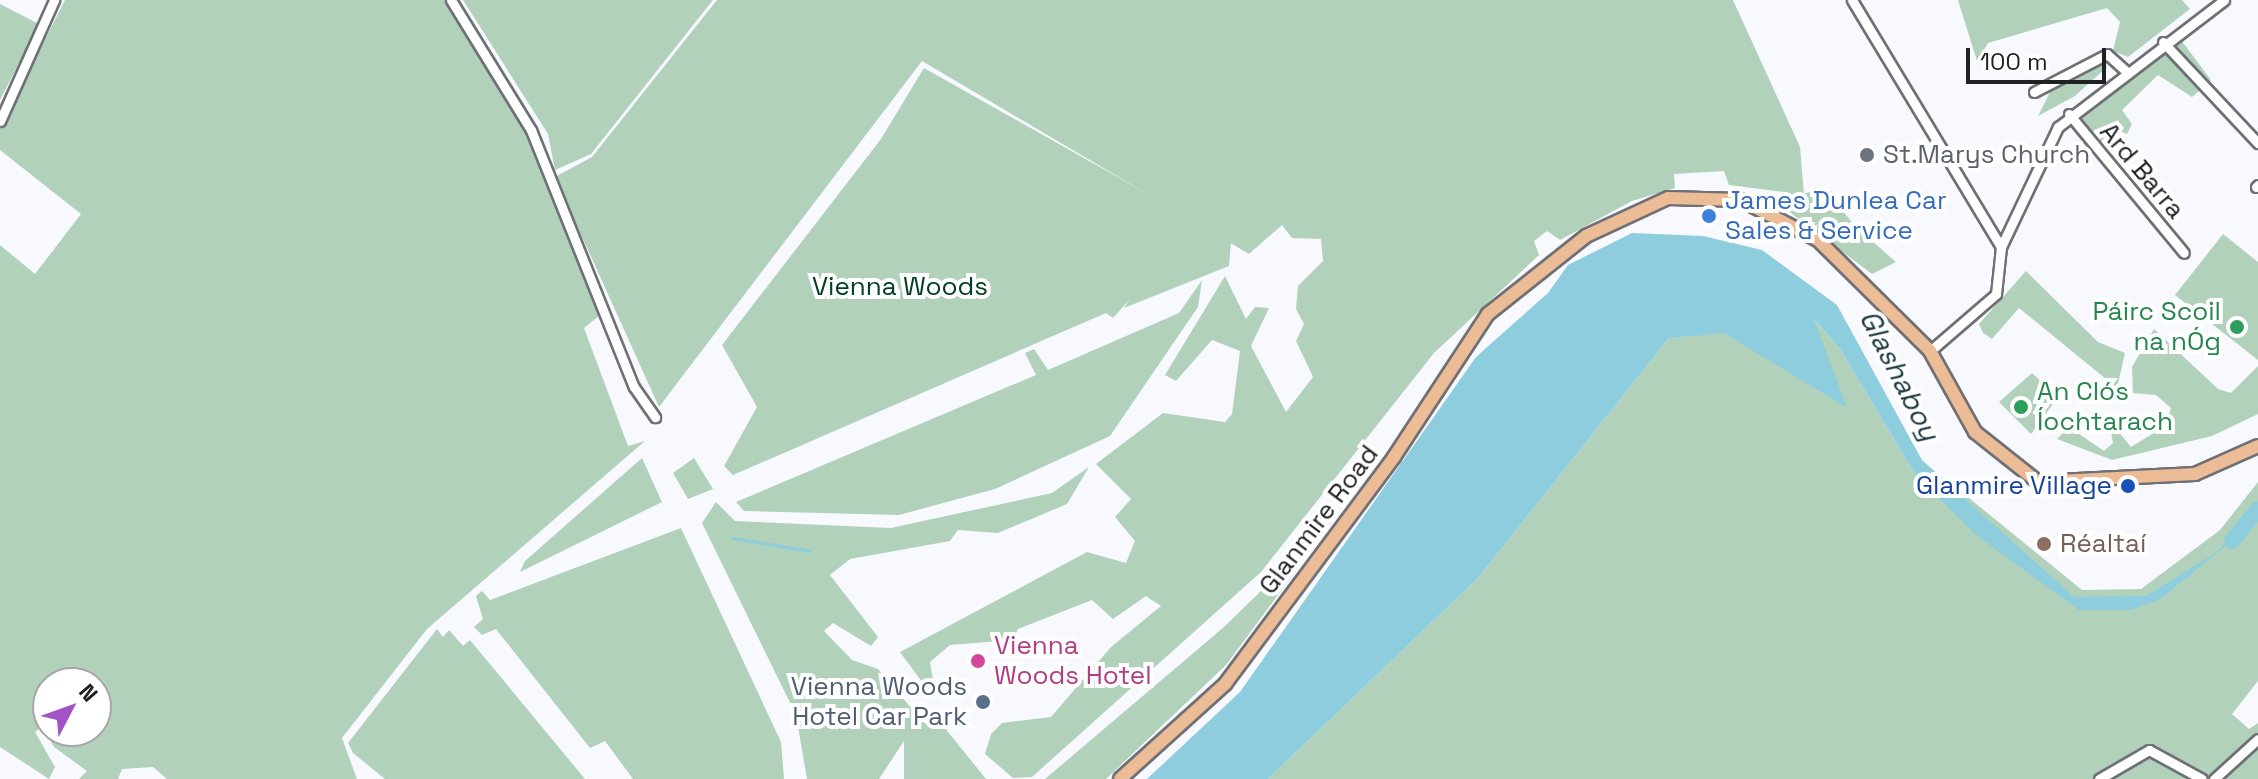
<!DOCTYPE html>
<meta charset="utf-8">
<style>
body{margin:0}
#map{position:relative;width:2258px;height:779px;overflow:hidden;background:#f8f9ff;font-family:"Space Grotesk",sans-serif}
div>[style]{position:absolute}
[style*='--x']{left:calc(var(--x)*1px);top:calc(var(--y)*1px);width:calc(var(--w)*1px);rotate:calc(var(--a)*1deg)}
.green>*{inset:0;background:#b1d1bb}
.water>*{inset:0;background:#8dcdde}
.stream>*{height:3px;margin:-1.5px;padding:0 1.5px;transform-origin:1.5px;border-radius:1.5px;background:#8dcdde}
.river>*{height:16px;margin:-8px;padding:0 8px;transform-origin:8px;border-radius:8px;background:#8dcdde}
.roads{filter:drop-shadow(2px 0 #6f7075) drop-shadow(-2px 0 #6f7075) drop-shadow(0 2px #6f7075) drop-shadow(0 -2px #6f7075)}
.minor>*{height:9px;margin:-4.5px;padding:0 4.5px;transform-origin:4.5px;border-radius:4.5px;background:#fff}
.major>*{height:12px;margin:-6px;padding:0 6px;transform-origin:6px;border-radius:6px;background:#ebbc95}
.dots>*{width:22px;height:22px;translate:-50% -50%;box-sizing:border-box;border:4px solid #fff;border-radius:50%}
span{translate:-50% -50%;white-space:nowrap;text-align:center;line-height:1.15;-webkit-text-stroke:8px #fff;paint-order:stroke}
.worship-label{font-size:26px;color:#5b616d}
.left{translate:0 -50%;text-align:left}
.street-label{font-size:26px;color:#202123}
.shop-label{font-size:26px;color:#366cbe}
.park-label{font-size:26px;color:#004022}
.leisure-label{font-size:26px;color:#27864d}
.right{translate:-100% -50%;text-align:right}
.transit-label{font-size:26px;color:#164399}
.education-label{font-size:26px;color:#785e54}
.hotel-label{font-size:26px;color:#b23c85}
.service-label{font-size:26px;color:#4e5e75}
.water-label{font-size:28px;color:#183740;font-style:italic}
.north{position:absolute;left:32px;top:667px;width:80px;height:80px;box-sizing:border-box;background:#fff;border:2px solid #a6a6a7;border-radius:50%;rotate:49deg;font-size:22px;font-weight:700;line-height:32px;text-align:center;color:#202123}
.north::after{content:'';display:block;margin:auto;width:28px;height:36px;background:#a254c6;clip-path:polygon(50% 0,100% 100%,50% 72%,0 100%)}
.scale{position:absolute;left:1966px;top:48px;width:140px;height:36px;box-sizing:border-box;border:4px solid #202123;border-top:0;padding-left:10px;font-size:24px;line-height:28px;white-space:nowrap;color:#202123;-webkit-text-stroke:6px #fff;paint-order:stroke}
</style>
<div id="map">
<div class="green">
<div style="clip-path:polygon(evenodd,65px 0,451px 0,541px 150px,543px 177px,600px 315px,584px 328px,628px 446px,645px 441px,427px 629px,342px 738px,357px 779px,167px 779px,153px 767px,122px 769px,118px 779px,79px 779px,87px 771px,54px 747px,42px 727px,35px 732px,55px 767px,49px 779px,0 747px,0 245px,35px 274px,81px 214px,0 150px,0 129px,65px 0,48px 683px,96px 683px,96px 731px,48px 731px,48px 683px)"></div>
<div style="clip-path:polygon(463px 0,713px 0,591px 154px,555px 170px,548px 134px)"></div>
<div style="clip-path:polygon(717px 0,1733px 0,1800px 147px,1804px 194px,1821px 188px,1839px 194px,1837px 204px,1855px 226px,1896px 262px,1872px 274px,1783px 207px,1785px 192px,1729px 185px,1724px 171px,1674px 174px,1675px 188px,1632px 201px,1560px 240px,1547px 231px,1534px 241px,1539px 255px,1434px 353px,1261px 572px,1032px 777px,1013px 778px,985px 754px,991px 734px,1002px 723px,1051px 717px,1111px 647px,1161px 606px,1146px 596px,1113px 619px,1092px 600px,1018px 629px,1013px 640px,950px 645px,930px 662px,934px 686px,928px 690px,900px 652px,1087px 552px,1126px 563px,1135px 541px,1115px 517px,1131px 499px,1096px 464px,1163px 413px,1225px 422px,1232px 414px,1240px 351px,1212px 340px,1176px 381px,1165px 375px,1225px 276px,1246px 319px,1255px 307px,1269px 308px,1251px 346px,1286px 412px,1313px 377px,1296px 341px,1304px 324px,1296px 309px,1298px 286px,1323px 261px,1321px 239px,1292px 238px,1282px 225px,1249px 254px,922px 61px,659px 407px,555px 177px,592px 157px)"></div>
<div style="clip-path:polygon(1958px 0,2182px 0,2190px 9px,2128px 57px,2113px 51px,2120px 22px,2107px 8px,1988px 43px,1977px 61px)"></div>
<div style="clip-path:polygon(0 4px,39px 24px,0 100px)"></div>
<div style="clip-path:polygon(2178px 36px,2211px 80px,2192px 97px,2158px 75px,2122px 110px,2132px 124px,2127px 134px,2113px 128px,2091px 153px,2070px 126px,2079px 111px)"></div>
<div style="clip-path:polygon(2104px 62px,2107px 67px,2075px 96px,2038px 116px,2050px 92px)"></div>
<div style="clip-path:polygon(924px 68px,1231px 241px,1229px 266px,1124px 308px,1129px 300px,1113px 318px,1106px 313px,733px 475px,724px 466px,757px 407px,722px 345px,881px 139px)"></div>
<div style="clip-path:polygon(2223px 234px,2258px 262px,2258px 360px,2175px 295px)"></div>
<div style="clip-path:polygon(2026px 271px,2098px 342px,2125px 353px,2117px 388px,2019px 308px,1992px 339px,1983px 333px,1979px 324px)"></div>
<div style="clip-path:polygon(1202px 280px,1198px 307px,1110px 436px,995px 489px,899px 515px,744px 511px,736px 502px,1036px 375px,1025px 353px,1034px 349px,1048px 370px,1179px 313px)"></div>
<div style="clip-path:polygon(1812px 317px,1840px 349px,1915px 474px,1947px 480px,2082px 590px,2141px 589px,2220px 530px,2258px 482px,2258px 681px,2232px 714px,2249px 729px,2258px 723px,2258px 779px,1268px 779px,1478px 578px,1669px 338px,1724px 332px,1846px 407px)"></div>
<div style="clip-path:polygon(2154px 329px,2218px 389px,2231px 393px,2258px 366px,2258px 414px,2212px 436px,2112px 460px,2057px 439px,2069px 427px,2104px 451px,2113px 443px,2109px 420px,2131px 447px,2165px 426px,2171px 408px,2156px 395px,2133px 393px,2132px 367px)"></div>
<div style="clip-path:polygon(2032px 373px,2058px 397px,2031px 434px,1999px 402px)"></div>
<div style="clip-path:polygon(642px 458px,662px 502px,520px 572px,525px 561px)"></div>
<div style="clip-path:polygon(694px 458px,713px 489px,688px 499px,673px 473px)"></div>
<div style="clip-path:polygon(1089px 467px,1067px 504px,998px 533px,958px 530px,950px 541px,850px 559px,830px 575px,878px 637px,871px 646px,833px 623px,824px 631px,852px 660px,878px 669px,924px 723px,944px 727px,986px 779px,904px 779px,904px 741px,879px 779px,807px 779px,796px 715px,702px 523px,716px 502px,735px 521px,891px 528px,1052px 493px)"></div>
<div style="clip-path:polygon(1332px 522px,1226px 665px,1106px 779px,1045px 779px,1224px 627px)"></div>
<div style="clip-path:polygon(681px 528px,781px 742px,784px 779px,633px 779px,605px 741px,590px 748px,496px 629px,482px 635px,474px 627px,483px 619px,476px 596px,482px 591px,490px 600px)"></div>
<div style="clip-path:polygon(437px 629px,443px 637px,449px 630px,463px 646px,470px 640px,585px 779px,385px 779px,353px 753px,348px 743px)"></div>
</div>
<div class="water">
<div style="clip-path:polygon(1632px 233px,1703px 236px,1762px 250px,1837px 305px,1922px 460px,2074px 597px,2146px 596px,2214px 554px,2258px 512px,2258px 520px,2160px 599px,2131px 610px,2079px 610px,1976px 535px,1915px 474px,1840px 349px,1814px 319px,1847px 408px,1724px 333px,1669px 338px,1478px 578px,1268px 779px,1147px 779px,1240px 692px,1476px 357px,1548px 293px,1568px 265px)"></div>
</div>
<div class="stream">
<div style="--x:733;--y:538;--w:78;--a:9.6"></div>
</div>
<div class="river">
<div style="--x:2232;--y:541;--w:41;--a:-50.9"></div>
</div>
<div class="roads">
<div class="minor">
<div style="--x:451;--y:0;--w:153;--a:58.4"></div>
<div style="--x:531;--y:130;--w:277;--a:68.2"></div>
<div style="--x:634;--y:387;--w:37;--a:55"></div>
<div style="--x:1852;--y:0;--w:288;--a:58.9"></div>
<div style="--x:2163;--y:42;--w:139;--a:46.8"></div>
<div style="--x:2034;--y:92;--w:82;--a:-27.5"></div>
<div style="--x:2107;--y:54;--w:24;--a:42"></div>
<div style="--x:2069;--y:114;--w:180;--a:50.4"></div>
<div style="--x:0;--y:121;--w:133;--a:-65.9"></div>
<div style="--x:2256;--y:187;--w:3;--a:-45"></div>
<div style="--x:1930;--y:351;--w:87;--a:-40.8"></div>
<div style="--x:1996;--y:294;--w:47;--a:-83.9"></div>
<div style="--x:2001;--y:247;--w:133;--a:-64.6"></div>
<div style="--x:2058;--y:127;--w:209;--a:-37.4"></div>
<div style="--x:2099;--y:779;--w:58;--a:-30.1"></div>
<div style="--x:2149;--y:750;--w:60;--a:28.7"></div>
<div style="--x:2214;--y:779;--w:59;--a:-42.3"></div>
</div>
<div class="major">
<div style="--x:1120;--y:779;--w:142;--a:-42.1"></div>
<div style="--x:1225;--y:684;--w:283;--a:-53.3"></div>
<div style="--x:1394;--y:457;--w:171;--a:-56.7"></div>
<div style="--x:1488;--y:314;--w:125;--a:-38.5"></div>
<div style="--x:1586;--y:236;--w:90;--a:-24.9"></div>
<div style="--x:1668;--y:198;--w:73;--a:1.6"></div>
<div style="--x:1741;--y:200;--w:87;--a:27.5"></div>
<div style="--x:1818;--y:240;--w:158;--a:44.7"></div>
<div style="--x:1930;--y:351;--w:93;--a:60.9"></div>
<div style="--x:1975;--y:432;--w:80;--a:38.4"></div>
<div style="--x:2038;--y:482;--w:157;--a:-2.9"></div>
<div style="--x:2195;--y:474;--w:69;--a:-24"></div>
</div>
</div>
<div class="dots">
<div style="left:1867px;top:155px;background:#6b7280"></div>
<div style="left:1709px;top:216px;background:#3f7fe0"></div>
<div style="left:2237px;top:327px;background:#2e9e5b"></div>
<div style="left:2021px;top:407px;background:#2e9e5b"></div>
<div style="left:2128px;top:486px;background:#1a4fb4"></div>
<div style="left:2044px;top:544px;background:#8d6e63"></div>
<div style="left:978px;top:661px;background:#d1479c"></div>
<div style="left:983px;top:702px;background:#5c6f8a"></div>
</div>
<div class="worship-label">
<span class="left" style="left:1883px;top:155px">St.Marys Church</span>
</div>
<div class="street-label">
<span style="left:2142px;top:171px;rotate:50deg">Ard Barra</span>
<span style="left:1319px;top:520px;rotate:-53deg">Glanmire Road</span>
</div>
<div class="shop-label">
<span class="left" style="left:1725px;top:216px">James Dunlea Car<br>Sales &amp; Service</span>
</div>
<div class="park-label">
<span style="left:900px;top:287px">Vienna Woods</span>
</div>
<div class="leisure-label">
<span class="right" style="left:2221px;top:327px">Páirc Scoil<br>na nÓg</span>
<span class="left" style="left:2037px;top:407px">An Clós<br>Íochtarach</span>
</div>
<div class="transit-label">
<span class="right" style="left:2112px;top:486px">Glanmire Village</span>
</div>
<div class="education-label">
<span class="left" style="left:2060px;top:544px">Réaltaí</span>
</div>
<div class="hotel-label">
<span class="left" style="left:994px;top:661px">Vienna<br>Woods Hotel</span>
</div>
<div class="service-label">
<span class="right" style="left:967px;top:702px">Vienna Woods<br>Hotel Car Park</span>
</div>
<div class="water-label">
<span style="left:1900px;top:375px;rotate:63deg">Glashaboy</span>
</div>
<div class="north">N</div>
<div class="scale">100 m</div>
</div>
